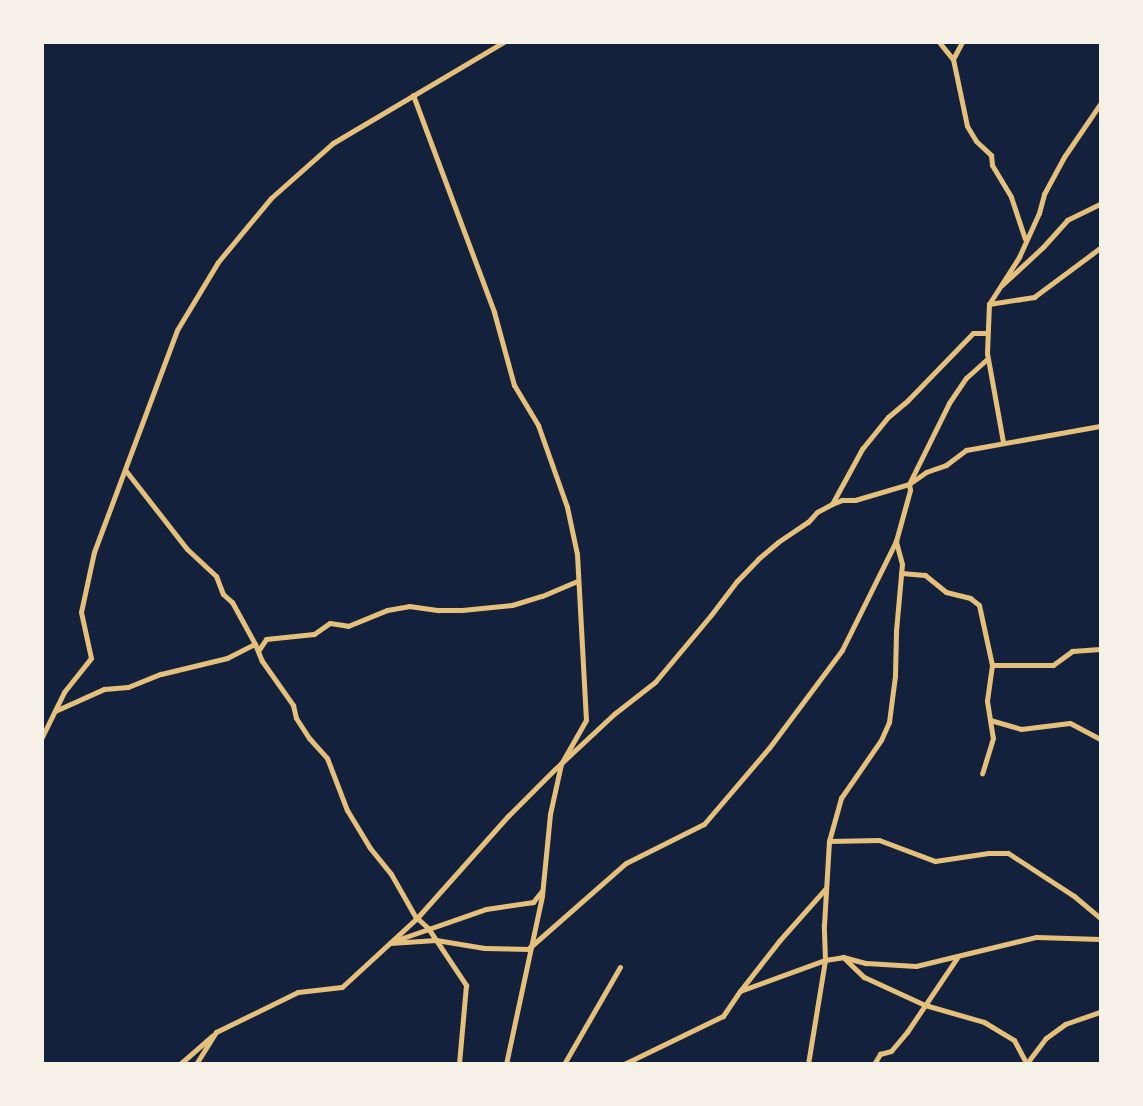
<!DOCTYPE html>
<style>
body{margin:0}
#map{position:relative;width:1143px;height:1106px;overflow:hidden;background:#14213d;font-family:Figtree,sans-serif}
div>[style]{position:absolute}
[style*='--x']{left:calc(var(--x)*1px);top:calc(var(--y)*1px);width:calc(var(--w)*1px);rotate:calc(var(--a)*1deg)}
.minor>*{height:5px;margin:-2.5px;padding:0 2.5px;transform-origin:2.5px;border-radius:2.5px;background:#e5c07b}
span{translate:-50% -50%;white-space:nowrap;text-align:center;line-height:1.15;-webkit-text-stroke:5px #f6f1e7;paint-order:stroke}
.frame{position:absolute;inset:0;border:44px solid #f6f1e7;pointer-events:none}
</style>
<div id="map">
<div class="minor">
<div style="--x:939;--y:42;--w:22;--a:51"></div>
<div style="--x:953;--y:59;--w:68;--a:78.2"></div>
<div style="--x:967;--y:126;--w:17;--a:59"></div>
<div style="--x:976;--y:141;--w:21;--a:43"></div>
<div style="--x:991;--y:155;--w:10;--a:84"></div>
<div style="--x:992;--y:165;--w:37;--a:59"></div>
<div style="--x:1011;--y:197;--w:44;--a:71.6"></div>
<div style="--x:953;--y:59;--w:19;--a:-62"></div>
<div style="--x:413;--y:95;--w:232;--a:69.5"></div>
<div style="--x:494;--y:312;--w:76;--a:74.7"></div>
<div style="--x:514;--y:385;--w:47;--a:59"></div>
<div style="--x:538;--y:425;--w:87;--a:70.5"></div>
<div style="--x:567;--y:507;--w:48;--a:78"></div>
<div style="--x:577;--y:554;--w:166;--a:86.9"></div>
<div style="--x:586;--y:720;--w:51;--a:119.6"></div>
<div style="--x:561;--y:764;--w:51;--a:102.4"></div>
<div style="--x:550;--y:814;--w:82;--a:95.6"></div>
<div style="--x:542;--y:896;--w:172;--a:102.1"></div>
<div style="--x:1002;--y:285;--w:56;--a:-42.8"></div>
<div style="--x:1043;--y:247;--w:36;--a:-48"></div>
<div style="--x:1067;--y:220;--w:37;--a:-26"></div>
<div style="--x:989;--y:304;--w:46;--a:-8.8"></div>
<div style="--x:1034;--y:297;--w:82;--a:-36.6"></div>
<div style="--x:1003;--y:442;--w:90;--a:-100.2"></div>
<div style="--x:987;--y:353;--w:49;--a:-87.7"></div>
<div style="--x:989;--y:304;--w:56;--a:-57.4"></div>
<div style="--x:1019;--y:257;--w:48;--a:-65.6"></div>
<div style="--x:1039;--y:213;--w:20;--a:-75"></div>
<div style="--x:1044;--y:194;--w:42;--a:-61.6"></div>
<div style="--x:1064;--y:157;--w:64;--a:-55.8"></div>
<div style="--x:126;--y:471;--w:99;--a:52"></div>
<div style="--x:187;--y:549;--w:40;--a:43"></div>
<div style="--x:216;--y:576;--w:19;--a:69"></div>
<div style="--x:223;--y:594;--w:12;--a:42"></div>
<div style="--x:232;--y:602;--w:48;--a:61.3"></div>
<div style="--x:255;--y:644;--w:18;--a:68"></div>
<div style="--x:262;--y:661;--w:54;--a:54.8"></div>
<div style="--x:293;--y:705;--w:13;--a:77"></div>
<div style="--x:296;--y:718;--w:24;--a:57"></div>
<div style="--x:309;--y:738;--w:27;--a:48"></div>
<div style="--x:327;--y:758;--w:56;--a:69"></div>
<div style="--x:347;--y:810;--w:44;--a:58.8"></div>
<div style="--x:370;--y:848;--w:33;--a:51"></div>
<div style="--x:391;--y:874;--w:48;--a:60.3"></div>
<div style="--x:415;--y:916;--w:18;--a:43"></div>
<div style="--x:428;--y:928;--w:69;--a:56.3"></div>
<div style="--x:466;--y:985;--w:79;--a:95.1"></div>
<div style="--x:832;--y:504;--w:11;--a:-22"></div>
<div style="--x:842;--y:500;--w:13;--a:0"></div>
<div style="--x:855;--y:500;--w:56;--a:-16.5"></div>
<div style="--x:909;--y:484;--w:90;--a:-63.7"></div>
<div style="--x:949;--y:403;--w:30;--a:-56"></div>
<div style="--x:966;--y:378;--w:28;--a:-42"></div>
<div style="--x:901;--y:573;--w:24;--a:5"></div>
<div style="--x:925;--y:575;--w:27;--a:39"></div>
<div style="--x:946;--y:592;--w:25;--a:14"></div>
<div style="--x:970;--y:598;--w:11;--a:38"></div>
<div style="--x:979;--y:605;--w:61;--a:77.8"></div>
<div style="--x:992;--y:665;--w:36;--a:98"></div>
<div style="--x:987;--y:701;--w:37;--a:81"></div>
<div style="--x:993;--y:738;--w:37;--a:107"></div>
<div style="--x:258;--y:651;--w:14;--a:-56"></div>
<div style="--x:266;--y:639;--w:48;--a:-5.9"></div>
<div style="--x:314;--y:634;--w:19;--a:-35"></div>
<div style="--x:330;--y:623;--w:18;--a:9"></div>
<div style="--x:348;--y:626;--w:42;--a:-22.3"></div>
<div style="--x:387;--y:610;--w:22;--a:-10"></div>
<div style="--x:409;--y:606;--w:30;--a:8"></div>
<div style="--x:439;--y:610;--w:23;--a:0"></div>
<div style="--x:462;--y:610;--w:50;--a:-5.7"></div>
<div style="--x:512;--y:605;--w:31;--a:-17"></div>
<div style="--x:542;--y:596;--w:39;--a:-23"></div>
<div style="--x:992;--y:665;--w:61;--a:0"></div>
<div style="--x:1053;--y:665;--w:24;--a:-36"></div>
<div style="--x:1072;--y:651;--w:28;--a:-4"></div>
<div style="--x:55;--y:711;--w:54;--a:-24.2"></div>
<div style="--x:104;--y:689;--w:24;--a:-5"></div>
<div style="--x:128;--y:687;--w:35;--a:-22"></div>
<div style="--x:161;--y:674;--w:68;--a:-13.6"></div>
<div style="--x:227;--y:658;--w:31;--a:-27"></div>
<div style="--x:990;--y:720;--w:32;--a:16"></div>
<div style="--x:1021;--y:729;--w:49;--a:-7"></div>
<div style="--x:1070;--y:723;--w:34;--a:28"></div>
<div style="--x:42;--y:737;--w:50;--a:-63.9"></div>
<div style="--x:64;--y:692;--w:43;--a:-51.5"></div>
<div style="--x:91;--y:658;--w:47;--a:-102.3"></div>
<div style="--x:81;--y:612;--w:61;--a:-77.8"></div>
<div style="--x:94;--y:552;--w:237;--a:-69.5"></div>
<div style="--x:177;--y:330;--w:79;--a:-58.9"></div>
<div style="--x:218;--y:262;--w:83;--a:-50.4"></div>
<div style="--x:271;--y:198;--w:83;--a:-41.6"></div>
<div style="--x:333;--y:143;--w:199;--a:-30.6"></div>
<div style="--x:829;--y:841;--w:50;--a:-1.1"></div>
<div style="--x:879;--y:840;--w:60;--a:20.6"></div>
<div style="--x:935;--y:861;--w:54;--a:-8.6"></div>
<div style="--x:988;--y:853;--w:20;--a:0"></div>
<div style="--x:1008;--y:853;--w:79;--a:33.1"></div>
<div style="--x:1074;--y:896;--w:34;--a:40"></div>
<div style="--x:394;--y:941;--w:97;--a:-19.2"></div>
<div style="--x:486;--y:909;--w:48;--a:-8.5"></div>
<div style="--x:533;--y:902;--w:14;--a:-51"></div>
<div style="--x:390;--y:943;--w:46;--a:-3.7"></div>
<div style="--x:436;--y:940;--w:49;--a:9.5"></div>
<div style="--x:484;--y:948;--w:44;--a:1.3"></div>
<div style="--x:528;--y:949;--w:130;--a:-41.3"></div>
<div style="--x:626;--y:863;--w:87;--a:-26.6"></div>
<div style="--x:704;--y:824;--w:100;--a:-49.5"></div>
<div style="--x:769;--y:748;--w:122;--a:-53.3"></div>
<div style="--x:842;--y:650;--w:122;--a:-63.6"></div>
<div style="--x:843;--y:957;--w:29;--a:44"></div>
<div style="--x:864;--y:977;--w:67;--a:24.7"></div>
<div style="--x:925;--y:1005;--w:61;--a:16.1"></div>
<div style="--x:984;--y:1022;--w:35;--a:31"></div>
<div style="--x:1014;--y:1040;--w:27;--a:62"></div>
<div style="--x:740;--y:991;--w:63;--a:-52"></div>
<div style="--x:779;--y:941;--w:71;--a:-48.4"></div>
<div style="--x:1027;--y:1063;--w:31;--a:-53"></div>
<div style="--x:1046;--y:1038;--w:24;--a:-36"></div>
<div style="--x:1065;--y:1024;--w:37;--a:-19"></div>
<div style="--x:180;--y:1064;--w:43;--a:-41.2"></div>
<div style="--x:196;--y:1064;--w:38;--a:-58"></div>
<div style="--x:216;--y:1032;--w:91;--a:-26"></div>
<div style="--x:298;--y:992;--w:44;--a:-6.5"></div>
<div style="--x:342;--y:987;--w:102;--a:-42.6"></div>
<div style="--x:417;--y:918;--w:137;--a:-48.3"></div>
<div style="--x:508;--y:816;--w:66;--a:-45"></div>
<div style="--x:555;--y:769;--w:81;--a:-43"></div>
<div style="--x:614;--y:714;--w:52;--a:-38"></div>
<div style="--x:655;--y:682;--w:87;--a:-50.1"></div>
<div style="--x:711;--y:615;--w:43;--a:-52.6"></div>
<div style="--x:737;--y:581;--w:30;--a:-46"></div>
<div style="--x:758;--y:559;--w:26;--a:-40"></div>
<div style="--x:778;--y:542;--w:36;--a:-34"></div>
<div style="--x:808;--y:522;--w:13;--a:-48"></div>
<div style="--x:817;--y:512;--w:17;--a:-28"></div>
<div style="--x:832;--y:504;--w:63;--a:-61.4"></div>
<div style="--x:862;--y:449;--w:41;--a:-50.9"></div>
<div style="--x:888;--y:417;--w:26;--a:-40"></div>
<div style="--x:908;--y:400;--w:93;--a:-45.9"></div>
<div style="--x:973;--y:333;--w:14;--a:0"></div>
<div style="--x:564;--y:1064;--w:112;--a:-60"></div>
<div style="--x:624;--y:1064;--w:110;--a:-25.9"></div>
<div style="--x:723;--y:1016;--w:30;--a:-56"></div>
<div style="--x:740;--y:991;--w:90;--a:-20"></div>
<div style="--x:825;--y:960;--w:18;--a:-9"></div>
<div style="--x:843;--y:957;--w:24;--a:15"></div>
<div style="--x:866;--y:963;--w:50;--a:3.4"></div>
<div style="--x:916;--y:966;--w:123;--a:-13.6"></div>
<div style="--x:1036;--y:937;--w:64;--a:1.8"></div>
<div style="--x:808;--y:1064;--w:105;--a:-80.7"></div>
<div style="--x:825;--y:960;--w:35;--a:-92"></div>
<div style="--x:824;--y:925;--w:84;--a:-86.6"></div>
<div style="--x:829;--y:841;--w:45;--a:-74.4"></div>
<div style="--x:841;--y:798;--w:70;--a:-55.4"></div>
<div style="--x:881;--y:740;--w:20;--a:-66"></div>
<div style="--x:889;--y:722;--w:46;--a:-82.6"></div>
<div style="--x:895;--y:676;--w:45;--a:-88.7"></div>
<div style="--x:896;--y:631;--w:67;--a:-84.9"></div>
<div style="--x:902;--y:564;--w:24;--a:-105"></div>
<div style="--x:896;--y:541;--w:53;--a:-74.6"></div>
<div style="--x:910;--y:490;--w:6;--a:-99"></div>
<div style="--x:909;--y:484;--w:21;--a:-35"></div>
<div style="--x:926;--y:472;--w:21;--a:-19"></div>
<div style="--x:946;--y:465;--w:25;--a:-37"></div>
<div style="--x:966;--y:450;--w:136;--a:-10.2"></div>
<div style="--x:874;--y:1064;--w:12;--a:-59"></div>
<div style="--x:880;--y:1054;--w:11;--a:-15"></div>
<div style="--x:891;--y:1051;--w:25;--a:-50"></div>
<div style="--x:907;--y:1032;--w:89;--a:-56"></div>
</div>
<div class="frame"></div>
</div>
